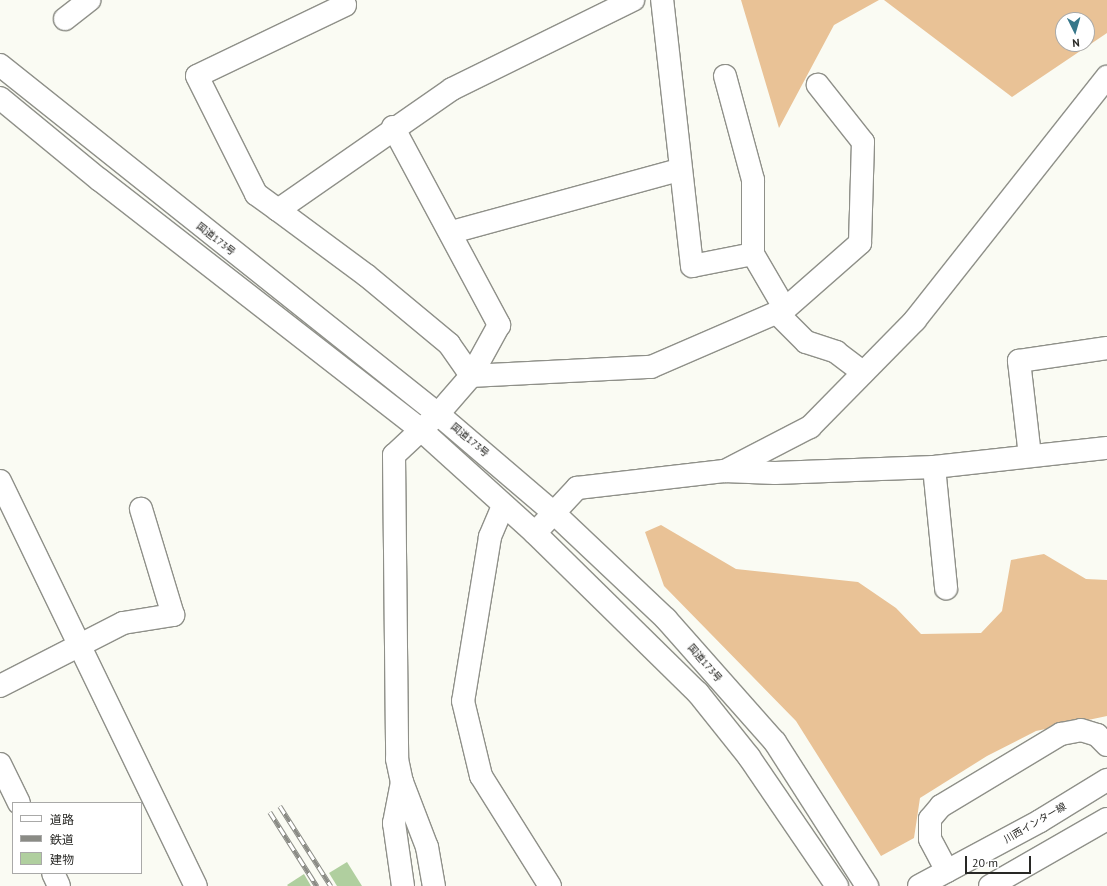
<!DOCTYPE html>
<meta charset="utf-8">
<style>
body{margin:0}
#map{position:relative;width:1107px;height:886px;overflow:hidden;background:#fafbf3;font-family:"PT Sans","Noto Sans JP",sans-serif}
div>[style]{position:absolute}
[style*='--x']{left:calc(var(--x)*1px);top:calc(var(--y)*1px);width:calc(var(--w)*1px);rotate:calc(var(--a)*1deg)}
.forest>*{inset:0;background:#e9c296}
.building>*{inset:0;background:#b0cf9f}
.roads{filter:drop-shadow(1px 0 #8f9089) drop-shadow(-1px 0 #8f9089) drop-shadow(0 1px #8f9089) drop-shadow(0 -1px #8f9089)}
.minor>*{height:22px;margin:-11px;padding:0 11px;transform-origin:11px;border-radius:11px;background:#fff}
.major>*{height:22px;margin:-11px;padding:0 11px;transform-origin:11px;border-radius:11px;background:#fff}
.highway>*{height:22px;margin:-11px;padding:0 11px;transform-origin:11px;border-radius:11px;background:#fff}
.rail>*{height:4.5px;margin-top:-2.25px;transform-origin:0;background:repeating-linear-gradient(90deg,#fff 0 9px,#8a8b85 0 18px);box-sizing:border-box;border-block:1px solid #8a8b85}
span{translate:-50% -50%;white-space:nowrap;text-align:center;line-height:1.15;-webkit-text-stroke:3px #fff;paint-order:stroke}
.street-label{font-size:10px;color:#282825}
.legend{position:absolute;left:12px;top:802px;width:130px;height:72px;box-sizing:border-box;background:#fff;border:1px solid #a9a9a8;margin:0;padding:5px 7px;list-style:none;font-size:12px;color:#282825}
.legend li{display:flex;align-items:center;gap:8px;height:20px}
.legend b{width:20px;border:1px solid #a9a9a8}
.north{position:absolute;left:1055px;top:12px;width:40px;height:40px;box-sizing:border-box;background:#fff;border:1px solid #a9a9a8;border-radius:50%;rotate:175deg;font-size:11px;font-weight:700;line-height:16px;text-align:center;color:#282825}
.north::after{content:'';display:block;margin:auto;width:14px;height:18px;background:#37778a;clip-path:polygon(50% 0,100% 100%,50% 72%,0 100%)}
.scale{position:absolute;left:965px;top:856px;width:66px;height:18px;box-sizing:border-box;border:2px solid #282825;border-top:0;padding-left:5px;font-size:12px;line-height:14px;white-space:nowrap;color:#282825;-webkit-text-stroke:3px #fff;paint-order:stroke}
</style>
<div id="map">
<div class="forest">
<div style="clip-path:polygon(741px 0,879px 0,834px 25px,779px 128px)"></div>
<div style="clip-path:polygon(evenodd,884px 0,1107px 0,1107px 33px,1012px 97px,884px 0,1063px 20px,1087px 20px,1087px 44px,1063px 44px,1063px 20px)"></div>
<div style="clip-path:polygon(661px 525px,736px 569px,858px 582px,896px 608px,921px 634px,981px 633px,1002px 611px,1011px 560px,1044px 554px,1086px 579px,1107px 580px,1107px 716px,1036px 731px,987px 756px,920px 798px,914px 838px,881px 856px,796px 721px,664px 586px,645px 532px)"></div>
</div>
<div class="building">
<div style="clip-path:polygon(347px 862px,362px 886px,337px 886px,329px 873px)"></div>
<div style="clip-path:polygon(304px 874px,311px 886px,288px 886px,287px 885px)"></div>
</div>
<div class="roads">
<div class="minor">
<div style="--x:341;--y:0;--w:6;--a:51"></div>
<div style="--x:345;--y:5;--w:164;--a:154.4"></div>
<div style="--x:197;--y:76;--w:132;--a:63.4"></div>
<div style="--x:256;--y:194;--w:27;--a:36"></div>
<div style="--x:278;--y:210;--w:212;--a:-34.8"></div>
<div style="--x:452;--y:89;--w:202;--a:-26.2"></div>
<div style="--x:65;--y:19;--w:31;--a:-38"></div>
<div style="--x:725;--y:76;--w:108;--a:74.9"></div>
<div style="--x:753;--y:180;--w:74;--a:90"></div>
<div style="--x:393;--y:127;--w:225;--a:61.8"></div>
<div style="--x:499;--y:325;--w:58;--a:118.8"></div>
<div style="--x:471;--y:376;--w:50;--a:131"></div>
<div style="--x:438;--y:414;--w:60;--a:137"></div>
<div style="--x:394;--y:455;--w:304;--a:89.4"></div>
<div style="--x:397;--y:759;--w:24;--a:78"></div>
<div style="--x:402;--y:782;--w:70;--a:69"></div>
<div style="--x:427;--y:847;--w:40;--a:80"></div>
<div style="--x:278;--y:210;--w:109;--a:36.5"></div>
<div style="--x:366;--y:275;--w:108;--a:39.7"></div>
<div style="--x:449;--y:344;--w:39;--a:55"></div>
<div style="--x:471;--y:376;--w:180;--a:-2.9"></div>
<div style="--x:651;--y:367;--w:146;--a:-23.4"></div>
<div style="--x:785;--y:309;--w:64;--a:-120.2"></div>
<div style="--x:753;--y:254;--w:62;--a:168.9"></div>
<div style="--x:692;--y:266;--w:268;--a:-96.4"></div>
<div style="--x:452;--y:232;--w:235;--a:-15.3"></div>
<div style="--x:785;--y:309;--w:100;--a:-41.3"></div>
<div style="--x:860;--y:243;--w:101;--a:-88.3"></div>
<div style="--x:863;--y:142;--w:73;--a:-128.3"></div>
<div style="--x:777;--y:313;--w:41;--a:45"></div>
<div style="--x:806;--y:342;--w:32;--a:18"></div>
<div style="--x:836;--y:352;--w:34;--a:37"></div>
<div style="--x:1030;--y:456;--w:96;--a:-96.6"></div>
<div style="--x:1019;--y:361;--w:89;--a:-8.4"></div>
<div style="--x:934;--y:467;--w:122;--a:84.3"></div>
<div style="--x:725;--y:471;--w:96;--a:-27.4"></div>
<div style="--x:810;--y:427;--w:150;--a:-45.5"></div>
<div style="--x:915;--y:320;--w:310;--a:-51.7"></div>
<div style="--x:0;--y:481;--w:450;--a:64.2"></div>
<div style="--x:503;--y:506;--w:34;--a:113"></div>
<div style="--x:490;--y:537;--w:166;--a:99.3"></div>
<div style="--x:463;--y:701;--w:77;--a:76.5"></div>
<div style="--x:481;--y:776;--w:130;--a:57.9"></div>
<div style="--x:535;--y:533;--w:62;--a:-47"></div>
<div style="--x:577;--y:488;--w:148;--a:-6.6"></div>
<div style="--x:724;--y:471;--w:51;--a:2.2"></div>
<div style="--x:775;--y:473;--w:159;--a:-2.2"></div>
<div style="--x:934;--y:467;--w:174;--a:-6.3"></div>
<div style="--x:0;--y:686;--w:138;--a:-27.1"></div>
<div style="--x:123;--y:623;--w:51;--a:-9.1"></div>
<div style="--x:173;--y:615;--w:111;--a:-106.8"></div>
<div style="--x:0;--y:764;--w:43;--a:64"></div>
<div style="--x:402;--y:782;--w:42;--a:101"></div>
<div style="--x:394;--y:823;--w:64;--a:81.9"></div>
<div style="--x:947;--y:871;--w:36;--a:-118"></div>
<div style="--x:930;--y:839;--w:20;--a:-90"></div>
<div style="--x:930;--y:819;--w:17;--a:-50"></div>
<div style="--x:941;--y:806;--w:140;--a:-31"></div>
<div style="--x:1061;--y:734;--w:20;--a:-11"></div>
<div style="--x:1081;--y:730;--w:17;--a:17"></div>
<div style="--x:1097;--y:735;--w:14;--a:45"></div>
<div style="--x:53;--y:873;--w:14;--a:65"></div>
</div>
<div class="major">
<div style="--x:919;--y:886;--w:137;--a:-28.2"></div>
<div style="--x:1040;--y:821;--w:79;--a:-31.5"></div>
<div style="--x:990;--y:886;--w:135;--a:-29.8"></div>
</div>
<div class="highway">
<div style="--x:0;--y:65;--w:560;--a:38.55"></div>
<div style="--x:438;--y:414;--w:153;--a:40.5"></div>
<div style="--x:554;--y:513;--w:154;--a:43.4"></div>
<div style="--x:666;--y:619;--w:164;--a:48.5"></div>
<div style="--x:775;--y:742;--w:171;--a:57.4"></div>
<div style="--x:0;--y:98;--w:129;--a:39.4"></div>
<div style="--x:100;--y:180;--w:405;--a:37.9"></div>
<div style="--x:420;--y:429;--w:155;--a:42.1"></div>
<div style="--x:535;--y:533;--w:228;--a:44.5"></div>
<div style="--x:698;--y:693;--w:82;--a:51.4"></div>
<div style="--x:749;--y:757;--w:156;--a:55.7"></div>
</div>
</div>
<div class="rail">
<div style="--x:280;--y:806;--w:95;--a:57.5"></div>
<div style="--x:270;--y:812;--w:88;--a:57.6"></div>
</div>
<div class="street-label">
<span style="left:216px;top:239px;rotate:38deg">国道173号</span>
<span style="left:470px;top:440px;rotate:40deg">国道173号</span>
<span style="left:705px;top:663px;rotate:49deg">国道173号</span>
<span style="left:1035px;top:823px;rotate:-30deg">川西インター線</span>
</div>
<ul class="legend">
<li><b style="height:5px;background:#fff"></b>道路</li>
<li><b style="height:5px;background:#8a8b85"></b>鉄道</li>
<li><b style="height:11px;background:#b0cf9f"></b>建物</li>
</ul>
<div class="north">N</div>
<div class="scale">20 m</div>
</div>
